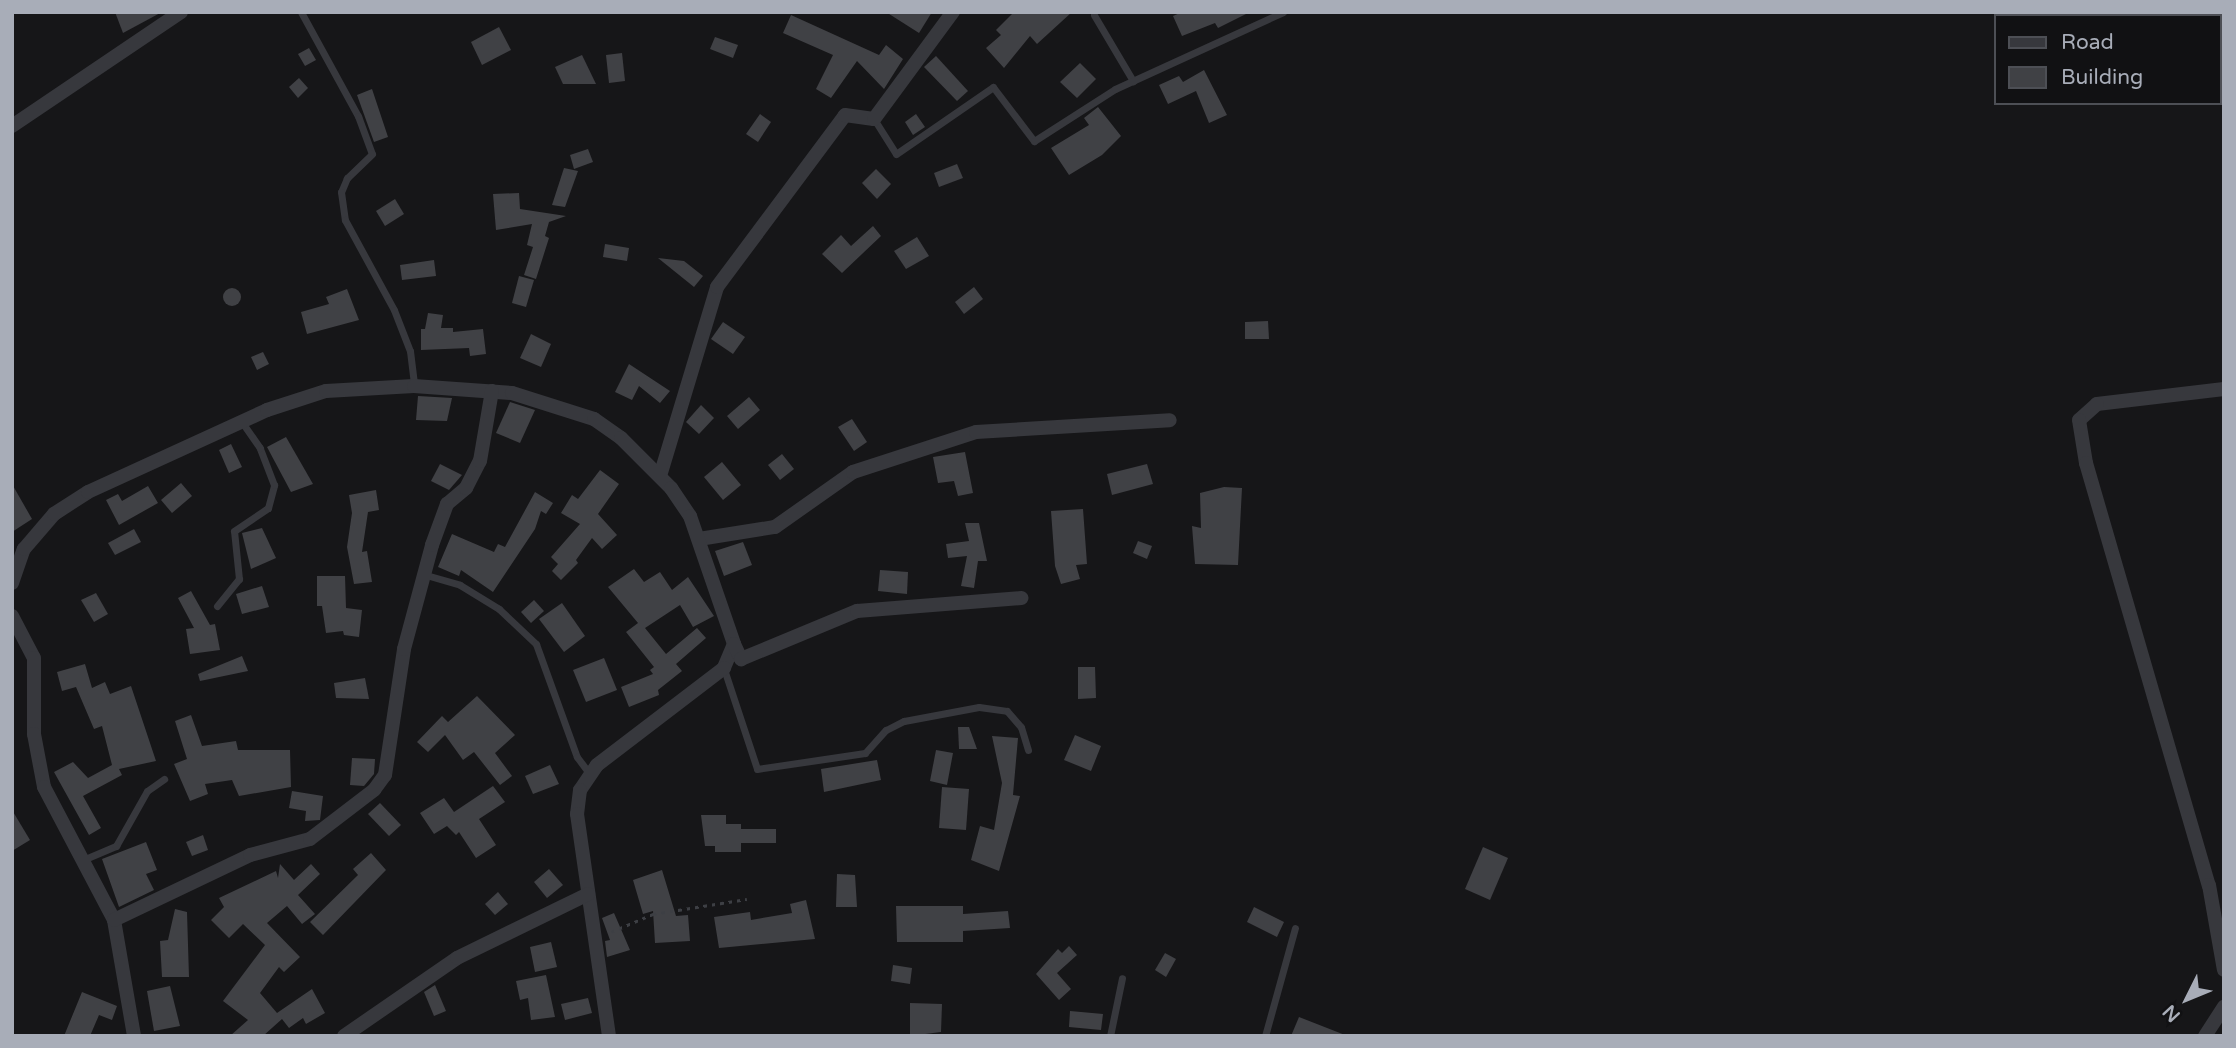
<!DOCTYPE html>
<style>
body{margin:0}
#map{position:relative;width:2236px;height:1048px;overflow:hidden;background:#161618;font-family:"Varela Round",sans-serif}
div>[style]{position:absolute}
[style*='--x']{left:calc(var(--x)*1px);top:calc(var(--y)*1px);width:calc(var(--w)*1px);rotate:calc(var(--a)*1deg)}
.building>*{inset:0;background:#404145}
.round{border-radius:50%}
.path>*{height:2.5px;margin-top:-1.25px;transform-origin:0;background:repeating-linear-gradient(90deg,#3d3f44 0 3.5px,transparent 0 8.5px)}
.service>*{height:7px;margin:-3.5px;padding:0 3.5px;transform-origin:3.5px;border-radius:3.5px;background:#37383d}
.minor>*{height:14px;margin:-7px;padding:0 7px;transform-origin:7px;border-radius:7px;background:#37383d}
span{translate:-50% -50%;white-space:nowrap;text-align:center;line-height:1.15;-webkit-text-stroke:5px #111113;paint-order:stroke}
.frame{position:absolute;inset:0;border:14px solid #a8adb8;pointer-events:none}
.legend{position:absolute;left:1994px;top:14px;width:228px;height:91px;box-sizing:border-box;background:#111113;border:2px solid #4d4f55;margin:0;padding:9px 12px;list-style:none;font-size:21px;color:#a8adb8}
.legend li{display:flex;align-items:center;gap:14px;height:35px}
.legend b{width:35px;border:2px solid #4d4f55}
.north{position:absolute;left:2152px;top:964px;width:70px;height:70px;-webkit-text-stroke:5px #111113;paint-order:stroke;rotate:227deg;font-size:19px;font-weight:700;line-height:28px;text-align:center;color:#a8adb8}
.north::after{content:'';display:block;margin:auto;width:24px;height:32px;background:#a8adb8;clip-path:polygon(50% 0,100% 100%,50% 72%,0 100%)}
</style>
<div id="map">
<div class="building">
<div style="clip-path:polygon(115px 12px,162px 12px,123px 33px)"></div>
<div style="clip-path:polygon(886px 12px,932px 12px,919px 33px)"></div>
<div style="clip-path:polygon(1014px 12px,1072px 12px,1037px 44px,1030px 36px,1004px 68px,986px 48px,1001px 35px,996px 30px)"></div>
<div style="clip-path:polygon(1182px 12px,1250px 12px,1218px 28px,1215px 23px,1182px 36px,1173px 16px)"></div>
<div style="clip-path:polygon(791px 15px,879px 55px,886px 45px,903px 59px,884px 89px,857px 61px,831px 98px,816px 89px,833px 55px,783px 33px)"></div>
<div style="clip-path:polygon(499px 27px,511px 50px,482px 65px,471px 42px)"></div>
<div style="clip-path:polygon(715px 37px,738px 45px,733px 58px,710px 49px)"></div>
<div style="clip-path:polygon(309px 48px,316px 60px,305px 66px,298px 54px)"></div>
<div style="clip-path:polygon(622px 53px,625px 81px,609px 83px,606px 55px)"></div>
<div style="clip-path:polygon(582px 55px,596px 84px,563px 84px,555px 67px)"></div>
<div style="clip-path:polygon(936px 56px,968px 91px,957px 101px,924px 67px)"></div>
<div style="clip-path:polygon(1080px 63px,1096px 79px,1077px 98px,1060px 82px)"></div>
<div style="clip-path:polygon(1204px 70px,1227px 115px,1209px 123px,1196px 91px,1168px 104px,1159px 85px,1179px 76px,1183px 82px)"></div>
<div style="clip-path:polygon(299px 78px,308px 88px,298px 98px,289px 87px)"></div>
<div style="clip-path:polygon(372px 89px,388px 137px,374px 142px,357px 95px)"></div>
<div style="clip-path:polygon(1098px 107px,1121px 136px,1102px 155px,1069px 175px,1051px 148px,1089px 125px,1084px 118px)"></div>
<div style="clip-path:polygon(760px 114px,771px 122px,758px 142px,746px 134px)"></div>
<div style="clip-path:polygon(916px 114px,925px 127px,913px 135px,905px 122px)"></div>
<div style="clip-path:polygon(588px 149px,593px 162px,574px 169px,570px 155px)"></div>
<div style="clip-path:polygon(957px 164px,963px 178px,939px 187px,934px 173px)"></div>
<div style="clip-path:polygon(564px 168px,578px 171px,565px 207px,552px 205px)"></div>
<div style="clip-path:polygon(876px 169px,891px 184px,877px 199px,862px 183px)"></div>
<div style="clip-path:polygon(519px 193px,520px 209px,566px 216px,549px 222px,545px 236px,549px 238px,536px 279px,524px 275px,533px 247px,527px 245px,532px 224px,496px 230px,493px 194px)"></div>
<div style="clip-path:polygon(395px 199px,404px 214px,385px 226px,376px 211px)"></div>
<div style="clip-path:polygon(873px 226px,881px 236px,842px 273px,822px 254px,841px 235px,851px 246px)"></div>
<div style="clip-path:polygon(917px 237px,929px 256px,906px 269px,894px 251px)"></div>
<div style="clip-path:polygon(605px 244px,629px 248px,627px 261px,603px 257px)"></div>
<div style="clip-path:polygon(658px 258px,684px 261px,703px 276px,694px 287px)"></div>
<div style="clip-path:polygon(434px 260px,436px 276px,402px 280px,400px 265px)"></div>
<div style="clip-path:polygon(519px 276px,534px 280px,526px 307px,512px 303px)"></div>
<div style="clip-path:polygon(974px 287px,983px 299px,964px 314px,955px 302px)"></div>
<div class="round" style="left:223px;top:288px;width:18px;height:18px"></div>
<div style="clip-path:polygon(347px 289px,359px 320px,307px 334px,301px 312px,329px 304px,326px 297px)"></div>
<div style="clip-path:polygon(428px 313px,443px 315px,441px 328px,453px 328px,453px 332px,483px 329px,486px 354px,470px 356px,469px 348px,421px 350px,421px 329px,425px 329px)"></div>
<div style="clip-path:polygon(1268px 321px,1269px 339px,1245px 339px,1245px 322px)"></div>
<div style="clip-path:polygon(723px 322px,745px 337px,733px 354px,711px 339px)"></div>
<div style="clip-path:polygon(531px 334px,551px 344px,541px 367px,520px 358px)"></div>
<div style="clip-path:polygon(263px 352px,269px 364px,257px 370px,251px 357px)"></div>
<div style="clip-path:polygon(629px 364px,670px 391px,660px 403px,639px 386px,632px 400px,615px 392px)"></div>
<div style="clip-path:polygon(418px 396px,452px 398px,447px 421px,416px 420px)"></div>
<div style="clip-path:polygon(749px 397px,760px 410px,738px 429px,727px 416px)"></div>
<div style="clip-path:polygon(510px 402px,535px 410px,520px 443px,496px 433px)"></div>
<div style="clip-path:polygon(701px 405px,714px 418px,699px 434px,686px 422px)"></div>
<div style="clip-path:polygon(852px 419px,867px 442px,854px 451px,838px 427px)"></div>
<div style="clip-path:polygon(286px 437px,313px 484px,291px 492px,267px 447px)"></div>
<div style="clip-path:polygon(231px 444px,242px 467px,229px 473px,219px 450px)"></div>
<div style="clip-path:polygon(965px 452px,973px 493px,958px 496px,954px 481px,938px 483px,933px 457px)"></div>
<div style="clip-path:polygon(782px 454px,794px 469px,780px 480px,768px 465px)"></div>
<div style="clip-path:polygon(722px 462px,741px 485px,723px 500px,704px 477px)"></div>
<div style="clip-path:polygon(440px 464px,462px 475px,449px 490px,431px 481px)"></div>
<div style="clip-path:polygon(1147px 464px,1153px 484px,1112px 495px,1107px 474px)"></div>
<div style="clip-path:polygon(600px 470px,619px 484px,598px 514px,617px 535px,602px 549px,592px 538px,576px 560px,578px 563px,561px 580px,552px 571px,558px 564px,551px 557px,580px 524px,561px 513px,572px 495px,578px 499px)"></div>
<div style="clip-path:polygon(181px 483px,192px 496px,172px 513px,161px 500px)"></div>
<div style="clip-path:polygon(12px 484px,32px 519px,12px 532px)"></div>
<div style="clip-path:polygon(148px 486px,158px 503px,119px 525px,106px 500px,118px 494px,122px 501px)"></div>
<div style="clip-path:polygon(1224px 487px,1242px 488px,1238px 565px,1195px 564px,1192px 526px,1201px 528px,1200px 493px)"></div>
<div style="clip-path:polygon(376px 490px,379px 510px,368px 512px,362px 552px,367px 551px,372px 582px,354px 584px,347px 547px,352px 513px,349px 495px)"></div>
<div style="clip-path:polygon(535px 492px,553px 503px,546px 514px,541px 511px,535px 529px,493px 592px,461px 570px,459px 576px,438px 567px,452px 534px,494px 552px,498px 544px,505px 547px)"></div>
<div style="clip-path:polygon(1083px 509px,1087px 564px,1076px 565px,1080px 579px,1061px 584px,1055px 566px,1051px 511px)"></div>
<div style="clip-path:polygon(965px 523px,979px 523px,987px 561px,978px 561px,974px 588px,961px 586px,967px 556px,948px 558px,946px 544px,969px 541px)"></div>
<div style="clip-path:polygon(262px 528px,276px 558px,251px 569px,242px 533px)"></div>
<div style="clip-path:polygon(134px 529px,141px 542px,115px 555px,108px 543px)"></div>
<div style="clip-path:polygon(1138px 541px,1152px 546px,1147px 559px,1133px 553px)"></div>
<div style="clip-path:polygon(743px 542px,752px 565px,724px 576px,715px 551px)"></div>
<div style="clip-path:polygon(634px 569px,644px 582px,660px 572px,672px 590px,688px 577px,714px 616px,693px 627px,680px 605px,645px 628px,666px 654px,697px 628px,706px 638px,676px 664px,682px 671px,658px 690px,659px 695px,629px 707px,621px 687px,653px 674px,650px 670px,654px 667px,626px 632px,638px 623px,608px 587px)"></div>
<div style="clip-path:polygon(880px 570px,908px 572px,907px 594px,878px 591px)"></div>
<div style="clip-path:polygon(317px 576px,345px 576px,346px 608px,362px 610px,359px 637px,344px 635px,343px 631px,326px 633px,322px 606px,317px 606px)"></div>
<div style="clip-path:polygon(262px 586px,269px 607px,242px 614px,236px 594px)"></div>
<div style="clip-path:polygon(191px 591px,210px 625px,215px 624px,220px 650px,190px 654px,186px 629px,194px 628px,178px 598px)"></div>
<div style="clip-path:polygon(96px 593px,108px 614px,94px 622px,81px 600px)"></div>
<div style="clip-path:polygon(534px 600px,544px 611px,531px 623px,521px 612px)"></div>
<div style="clip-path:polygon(562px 603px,585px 636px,564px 652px,539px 619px)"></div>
<div style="clip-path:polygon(242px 656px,248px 671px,200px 681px,198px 674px)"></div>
<div style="clip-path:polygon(604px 658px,617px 690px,586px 702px,573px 670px)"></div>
<div style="clip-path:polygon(85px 664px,92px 688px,105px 682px,110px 694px,131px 686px,156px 761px,119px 769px,122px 775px,83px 796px,101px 828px,89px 835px,54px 772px,73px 762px,88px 778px,112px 765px,102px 726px,94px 729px,76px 687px,62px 691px,57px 672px)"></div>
<div style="clip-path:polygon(1078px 667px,1095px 667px,1096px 698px,1078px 699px)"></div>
<div style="clip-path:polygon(365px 678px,369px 699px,336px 698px,334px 683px)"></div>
<div style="clip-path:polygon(477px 696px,515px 735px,495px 753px,512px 776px,500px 785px,474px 752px,463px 760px,445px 735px,428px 752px,417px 742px,442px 716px,448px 722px)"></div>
<div style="clip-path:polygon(191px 715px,202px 746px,236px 741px,238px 750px,290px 750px,291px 787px,239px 796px,232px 780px,205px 784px,208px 794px,190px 801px,174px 764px,187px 759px,175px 721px)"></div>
<div style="clip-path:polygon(958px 727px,969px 727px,977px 749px,959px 749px)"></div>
<div style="clip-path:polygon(1075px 735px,1101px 746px,1091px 771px,1064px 760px)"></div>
<div style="clip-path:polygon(992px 736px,1018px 738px,1013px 795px,1020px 796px,999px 871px,971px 860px,980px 826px,994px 830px,1002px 783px)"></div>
<div style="clip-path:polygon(936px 750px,953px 753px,947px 785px,930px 781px)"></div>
<div style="clip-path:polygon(352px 758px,375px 759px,374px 774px,364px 786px,350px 785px)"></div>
<div style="clip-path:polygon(877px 760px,881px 780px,824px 792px,821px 769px)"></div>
<div style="clip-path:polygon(550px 765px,559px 784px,533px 794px,525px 776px)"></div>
<div style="clip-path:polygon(493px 786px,505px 802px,479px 819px,496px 845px,476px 858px,459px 832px,456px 835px,447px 826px,434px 834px,420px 813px,444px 798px,454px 812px)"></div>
<div style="clip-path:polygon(942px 787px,969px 789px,966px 830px,939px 828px)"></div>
<div style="clip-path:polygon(292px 791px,323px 796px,320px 820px,305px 821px,306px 811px,289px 808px)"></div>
<div style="clip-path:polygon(380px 803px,401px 825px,389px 836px,368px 814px)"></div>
<div style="clip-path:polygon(12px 810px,30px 840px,12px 851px)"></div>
<div style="clip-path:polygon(701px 815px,726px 815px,726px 824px,741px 824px,741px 829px,776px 829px,776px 843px,741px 843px,741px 852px,715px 852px,715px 846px,705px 846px)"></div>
<div style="clip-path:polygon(203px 835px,208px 850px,192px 856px,186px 842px)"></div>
<div style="clip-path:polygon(146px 842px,157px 870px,146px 874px,154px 890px,119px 907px,102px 859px)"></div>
<div style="clip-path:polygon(1483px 847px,1508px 858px,1490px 900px,1465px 889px)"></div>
<div style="clip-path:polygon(371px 853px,386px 870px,323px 935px,310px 922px,358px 875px,353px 869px)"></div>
<div style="clip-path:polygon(280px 864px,294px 880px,311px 864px,320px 874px,298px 895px,315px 914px,302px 924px,287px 906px,267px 923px,300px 957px,284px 972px,279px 967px,260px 993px,277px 1013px,312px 989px,325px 1013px,306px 1024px,303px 1018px,289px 1028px,282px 1019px,263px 1036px,230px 1036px,248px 1020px,223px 1001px,265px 945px,243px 924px,229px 938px,211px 920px,224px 907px,219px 898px,276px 871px,278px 878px)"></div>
<div style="clip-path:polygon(549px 869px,563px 885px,547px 898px,534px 882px)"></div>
<div style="clip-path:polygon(662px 870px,676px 916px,688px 915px,690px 941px,655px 943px,653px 911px,643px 914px,633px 880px)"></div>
<div style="clip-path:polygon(837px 874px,855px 875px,857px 907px,836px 907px)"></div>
<div style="clip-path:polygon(498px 892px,508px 904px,495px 915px,485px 904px)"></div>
<div style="clip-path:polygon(806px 900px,815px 939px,719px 948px,714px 917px,750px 912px,751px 920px,792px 913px,790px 904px)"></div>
<div style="clip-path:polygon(896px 906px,963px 906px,963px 914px,1008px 911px,1010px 928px,963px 931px,963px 942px,897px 942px)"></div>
<div style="clip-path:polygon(1254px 907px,1284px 922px,1277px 937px,1247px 922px)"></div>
<div style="clip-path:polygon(175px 909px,187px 912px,189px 977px,162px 977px,160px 941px,168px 940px)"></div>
<div style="clip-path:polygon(614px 913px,630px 950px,607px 957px,605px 941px,610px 940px,602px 918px)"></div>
<div style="clip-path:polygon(551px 942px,557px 967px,535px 972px,530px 947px)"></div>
<div style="clip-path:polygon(1069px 946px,1077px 955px,1057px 973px,1071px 989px,1059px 1000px,1036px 974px,1058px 949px,1062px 953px)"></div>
<div style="clip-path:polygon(1165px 953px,1176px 959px,1166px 977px,1155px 970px)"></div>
<div style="clip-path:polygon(893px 965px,912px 968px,910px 984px,891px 981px)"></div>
<div style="clip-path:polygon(546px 975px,555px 1017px,531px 1020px,528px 998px,520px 1000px,516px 981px)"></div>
<div style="clip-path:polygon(435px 985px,446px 1011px,434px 1016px,424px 992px)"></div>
<div style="clip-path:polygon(170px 986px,180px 1026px,154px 1031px,147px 991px)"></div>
<div style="clip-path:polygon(82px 992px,117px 1006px,112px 1020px,99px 1015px,90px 1036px,64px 1036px)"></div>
<div style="clip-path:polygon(588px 998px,592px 1013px,565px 1020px,561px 1004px)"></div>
<div style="clip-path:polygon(910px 1003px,942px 1004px,941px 1032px,910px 1036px)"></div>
<div style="clip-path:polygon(1070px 1011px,1103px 1014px,1101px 1030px,1069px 1027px)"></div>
<div style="clip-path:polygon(1299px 1017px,1345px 1035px,1344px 1036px,1291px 1036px)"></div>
</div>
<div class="path">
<div style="--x:611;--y:932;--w:46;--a:-23.2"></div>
<div style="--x:653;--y:914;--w:95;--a:-9.1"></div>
</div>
<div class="service">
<div style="--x:301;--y:12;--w:119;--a:61.3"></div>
<div style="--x:358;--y:116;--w:40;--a:69.8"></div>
<div style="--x:372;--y:154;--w:35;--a:136"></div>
<div style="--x:347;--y:178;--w:15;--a:113"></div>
<div style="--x:341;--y:192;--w:28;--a:82"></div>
<div style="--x:345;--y:220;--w:102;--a:61.4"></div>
<div style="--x:394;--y:310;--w:44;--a:68.7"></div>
<div style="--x:410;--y:351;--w:35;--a:83"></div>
<div style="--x:1094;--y:15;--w:77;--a:59.4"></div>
<div style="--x:874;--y:119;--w:41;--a:57.8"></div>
<div style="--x:896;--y:154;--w:118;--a:-34.6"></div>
<div style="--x:993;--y:87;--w:68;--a:52.8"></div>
<div style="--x:1034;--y:141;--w:96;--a:-32.7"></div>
<div style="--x:1115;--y:89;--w:185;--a:-24.6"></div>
<div style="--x:426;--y:575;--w:35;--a:16"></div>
<div style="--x:460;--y:585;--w:46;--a:31.6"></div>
<div style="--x:499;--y:609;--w:51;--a:43.4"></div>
<div style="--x:536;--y:644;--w:120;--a:70.1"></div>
<div style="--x:577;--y:757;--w:21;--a:53"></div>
<div style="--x:217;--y:606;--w:35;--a:-51"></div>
<div style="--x:239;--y:579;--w:48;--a:-95.9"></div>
<div style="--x:234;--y:531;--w:41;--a:-34.1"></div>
<div style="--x:268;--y:508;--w:24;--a:-75"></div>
<div style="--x:274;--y:485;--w:40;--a:-111"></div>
<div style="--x:260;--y:448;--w:32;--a:-125"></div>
<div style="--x:724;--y:669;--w:105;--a:71.7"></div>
<div style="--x:757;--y:769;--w:109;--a:-8.4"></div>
<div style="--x:865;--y:753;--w:31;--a:-48"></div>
<div style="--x:886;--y:730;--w:20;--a:-27"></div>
<div style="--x:904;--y:721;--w:76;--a:-10.6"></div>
<div style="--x:979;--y:707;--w:28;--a:8"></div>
<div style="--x:1007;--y:711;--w:21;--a:49"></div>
<div style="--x:1021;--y:727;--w:24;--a:73"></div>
<div style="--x:85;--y:859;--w:34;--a:-23"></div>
<div style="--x:116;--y:846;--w:63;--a:-60.6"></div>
<div style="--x:147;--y:791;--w:21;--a:-35"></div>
<div style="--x:1110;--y:1036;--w:59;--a:-78.3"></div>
<div style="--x:1265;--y:1036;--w:112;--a:-74.5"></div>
</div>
<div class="minor">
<div style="--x:12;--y:126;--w:204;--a:-34"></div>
<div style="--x:2224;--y:389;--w:128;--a:173.3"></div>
<div style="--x:2097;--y:404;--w:24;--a:138"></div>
<div style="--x:2079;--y:420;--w:44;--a:80.8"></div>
<div style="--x:2086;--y:463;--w:440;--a:73.8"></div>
<div style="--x:2209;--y:885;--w:86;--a:80"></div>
<div style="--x:660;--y:476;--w:197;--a:-73.2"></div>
<div style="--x:717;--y:287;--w:214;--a:-53.3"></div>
<div style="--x:845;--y:115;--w:29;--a:8"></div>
<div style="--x:874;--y:119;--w:133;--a:-53.6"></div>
<div style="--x:699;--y:539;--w:77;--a:-9"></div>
<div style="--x:775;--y:527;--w:95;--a:-35.2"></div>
<div style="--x:853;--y:472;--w:129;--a:-18"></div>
<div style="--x:976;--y:432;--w:194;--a:-3.5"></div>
<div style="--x:12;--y:583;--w:36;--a:-71"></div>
<div style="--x:24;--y:549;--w:46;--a:-49.4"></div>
<div style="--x:54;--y:514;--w:40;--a:-32.9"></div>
<div style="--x:88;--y:492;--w:197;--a:-24.6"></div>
<div style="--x:267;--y:410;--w:62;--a:-17.9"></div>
<div style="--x:326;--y:391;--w:88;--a:-3.3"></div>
<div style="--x:414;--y:386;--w:98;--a:4.1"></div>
<div style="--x:512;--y:393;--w:86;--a:17.6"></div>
<div style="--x:594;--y:419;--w:33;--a:35"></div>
<div style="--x:621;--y:438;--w:71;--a:45"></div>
<div style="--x:671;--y:488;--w:34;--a:56"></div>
<div style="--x:690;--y:516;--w:135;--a:71"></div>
<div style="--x:734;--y:644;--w:26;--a:113"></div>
<div style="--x:724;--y:668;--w:160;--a:142.6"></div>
<div style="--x:597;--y:765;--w:30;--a:124"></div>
<div style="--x:580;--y:790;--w:24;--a:97"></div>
<div style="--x:577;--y:814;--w:224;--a:81.8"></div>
<div style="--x:12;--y:616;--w:47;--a:62.4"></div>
<div style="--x:34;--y:658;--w:76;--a:90"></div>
<div style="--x:34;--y:734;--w:54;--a:79.3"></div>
<div style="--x:44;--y:787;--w:150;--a:62.2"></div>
<div style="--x:114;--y:920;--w:118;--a:80.2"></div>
<div style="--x:734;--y:644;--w:17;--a:65"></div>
<div style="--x:741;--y:659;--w:126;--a:-22.5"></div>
<div style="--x:857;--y:611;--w:165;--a:-4.5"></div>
<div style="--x:114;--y:920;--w:151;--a:-25.5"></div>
<div style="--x:250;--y:855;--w:62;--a:-14.9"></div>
<div style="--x:310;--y:839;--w:81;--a:-37.4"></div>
<div style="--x:374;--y:790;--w:19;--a:-54"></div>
<div style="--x:385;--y:775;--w:127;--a:-81.4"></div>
<div style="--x:404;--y:649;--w:108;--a:-74.9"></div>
<div style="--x:432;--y:545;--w:44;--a:-69.9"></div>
<div style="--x:447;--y:504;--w:25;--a:-40"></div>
<div style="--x:466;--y:488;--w:30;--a:-63"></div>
<div style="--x:480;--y:461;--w:71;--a:-80.3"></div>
<div style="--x:344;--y:1036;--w:137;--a:-34.6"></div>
<div style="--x:457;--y:958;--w:146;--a:-26"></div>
<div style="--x:2205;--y:1036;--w:35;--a:-57"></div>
</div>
<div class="frame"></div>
<ul class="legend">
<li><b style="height:9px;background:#37383d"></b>Road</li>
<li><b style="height:19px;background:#404145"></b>Building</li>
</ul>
<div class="north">N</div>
</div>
